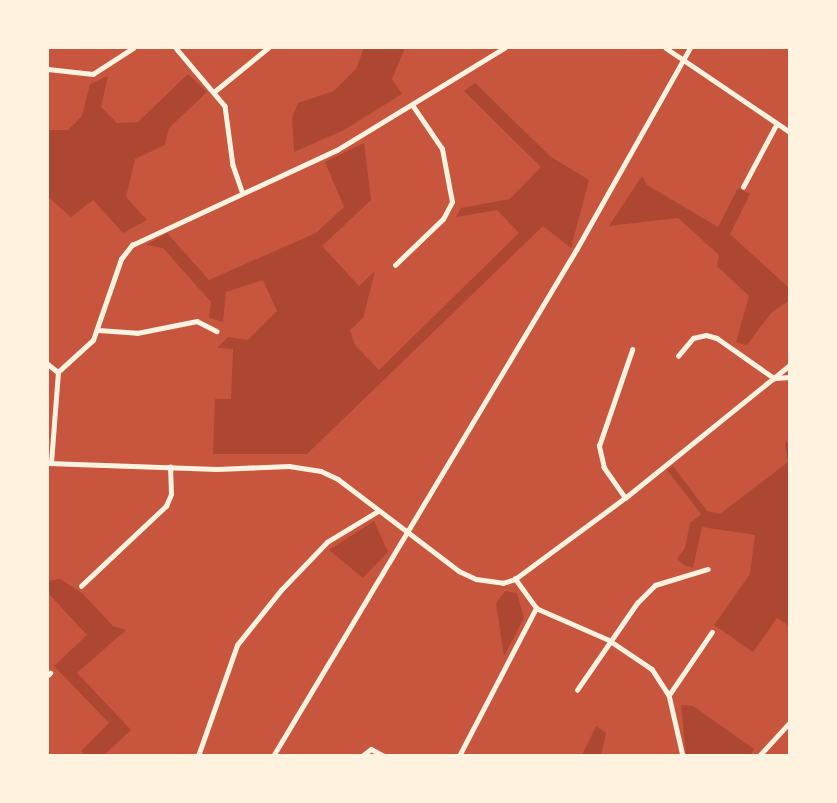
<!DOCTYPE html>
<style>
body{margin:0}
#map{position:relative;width:837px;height:803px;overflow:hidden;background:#c8553d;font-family:"Source Sans 3",sans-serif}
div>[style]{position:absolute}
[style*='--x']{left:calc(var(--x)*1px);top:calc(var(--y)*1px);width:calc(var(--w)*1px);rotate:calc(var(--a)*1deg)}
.green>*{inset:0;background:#ae4732}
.minor>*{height:4.5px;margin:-2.25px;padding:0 2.25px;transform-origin:2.25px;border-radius:2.25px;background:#fff3e0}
.tertiary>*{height:5px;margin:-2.5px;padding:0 2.5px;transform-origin:2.5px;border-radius:2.5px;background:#fff3e0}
span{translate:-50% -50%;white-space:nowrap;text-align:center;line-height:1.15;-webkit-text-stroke:4px #fff3e0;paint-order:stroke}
.frame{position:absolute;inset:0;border:49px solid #fff3e0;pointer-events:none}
</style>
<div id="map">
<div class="green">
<div style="clip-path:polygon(364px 48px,405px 48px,392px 79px,402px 94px,344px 130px,294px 152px,292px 118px,298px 103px,334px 91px,356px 69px)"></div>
<div style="clip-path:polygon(188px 74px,207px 92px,169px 128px,165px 145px,135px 159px,126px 197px,147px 220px,123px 233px,93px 200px,71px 217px,48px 197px,48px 130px,68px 130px,82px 116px,90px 84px,108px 76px,101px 107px,117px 123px,138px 122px)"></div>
<div style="clip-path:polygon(475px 83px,551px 157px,589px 180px,571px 248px,543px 226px,307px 454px,213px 454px,215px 399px,231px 399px,233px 349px,217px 348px,228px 337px,248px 340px,277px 311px,263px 280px,226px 292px,223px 322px,209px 318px,211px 302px,163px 248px,146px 245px,167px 233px,209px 280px,316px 233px,344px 207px,325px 162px,364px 143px,371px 200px,322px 246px,359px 286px,375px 271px,363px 318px,350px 330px,355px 345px,379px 370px,519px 233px,497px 210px,456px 217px,461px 208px,510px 199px,541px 167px,464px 91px)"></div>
<div style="clip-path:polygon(642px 176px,647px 185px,718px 227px,738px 188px,750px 194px,730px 234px,789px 288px,790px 300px,772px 312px,747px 345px,736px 342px,749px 296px,717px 266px,719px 255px,678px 218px,609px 226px)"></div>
<div style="clip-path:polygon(789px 442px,789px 626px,777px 618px,753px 652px,714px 625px,750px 574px,755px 535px,702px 527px,693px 568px,684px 565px,677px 559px,685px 548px,690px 523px,701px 514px,667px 470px,673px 466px,707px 511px,720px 514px,788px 462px,785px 443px)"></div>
<div style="clip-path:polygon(374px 521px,388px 552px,363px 578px,329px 550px)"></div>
<div style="clip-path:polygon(60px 579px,82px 593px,113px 626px,126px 630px,77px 673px,131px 730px,104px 755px,85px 755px,81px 751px,109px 723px,54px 666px,87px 635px,48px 593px,48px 581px)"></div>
<div style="clip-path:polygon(505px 591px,517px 593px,524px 618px,504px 656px,496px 603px)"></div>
<div style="clip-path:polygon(681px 705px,693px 706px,754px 749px,751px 755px,686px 755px)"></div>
<div style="clip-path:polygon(596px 726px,606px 733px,601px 755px,582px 755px)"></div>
</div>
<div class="minor">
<div style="--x:176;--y:48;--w:76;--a:49.8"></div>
<div style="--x:225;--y:106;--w:60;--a:82.3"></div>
<div style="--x:233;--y:165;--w:28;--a:71"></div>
<div style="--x:666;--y:48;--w:150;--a:34.1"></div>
<div style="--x:48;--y:69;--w:45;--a:6.3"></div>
<div style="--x:93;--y:74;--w:48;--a:-33"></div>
<div style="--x:215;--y:91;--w:68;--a:-39.1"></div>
<div style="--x:743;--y:187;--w:70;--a:-62"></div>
<div style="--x:395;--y:265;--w:66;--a:-43.8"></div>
<div style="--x:443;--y:219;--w:19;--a:-62"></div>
<div style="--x:452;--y:202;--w:54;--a:-100.7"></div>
<div style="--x:442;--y:149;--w:53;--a:-124.3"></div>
<div style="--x:98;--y:330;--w:39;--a:4"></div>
<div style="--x:137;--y:333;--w:61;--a:-11.3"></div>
<div style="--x:197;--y:321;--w:22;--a:27"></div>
<div style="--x:678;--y:356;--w:23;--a:-50"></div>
<div style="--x:693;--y:338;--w:13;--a:-13"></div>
<div style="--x:706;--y:335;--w:11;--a:15"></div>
<div style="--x:717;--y:338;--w:70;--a:35.1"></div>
<div style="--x:48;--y:364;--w:13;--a:39"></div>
<div style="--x:775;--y:378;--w:15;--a:-4"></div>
<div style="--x:48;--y:463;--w:169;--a:2"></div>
<div style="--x:217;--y:469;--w:72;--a:-2.4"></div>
<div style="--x:289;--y:466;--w:32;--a:9"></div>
<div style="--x:321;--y:471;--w:19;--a:25"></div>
<div style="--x:338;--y:479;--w:152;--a:37.2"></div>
<div style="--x:459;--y:571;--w:19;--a:25"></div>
<div style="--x:476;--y:579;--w:27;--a:8"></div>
<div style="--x:503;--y:583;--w:13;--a:-18"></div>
<div style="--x:515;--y:579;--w:137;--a:-36.4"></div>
<div style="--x:625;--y:498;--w:212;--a:-38.9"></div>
<div style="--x:51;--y:463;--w:91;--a:-85.6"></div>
<div style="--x:58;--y:372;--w:47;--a:-42.4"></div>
<div style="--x:93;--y:340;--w:86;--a:-70.9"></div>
<div style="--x:121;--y:259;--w:18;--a:-52"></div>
<div style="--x:132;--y:245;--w:226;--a:-24.9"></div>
<div style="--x:337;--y:150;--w:196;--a:-31.4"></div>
<div style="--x:625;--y:498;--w:37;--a:-125"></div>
<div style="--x:604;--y:468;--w:23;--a:-103"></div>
<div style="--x:599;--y:446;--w:102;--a:-71"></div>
<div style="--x:81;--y:586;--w:117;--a:-43.3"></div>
<div style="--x:166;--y:506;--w:13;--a:-67"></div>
<div style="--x:171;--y:494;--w:27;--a:-92"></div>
<div style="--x:536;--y:608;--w:80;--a:23.7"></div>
<div style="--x:609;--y:640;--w:52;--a:34"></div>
<div style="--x:652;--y:669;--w:31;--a:57"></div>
<div style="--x:669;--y:695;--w:63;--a:77.1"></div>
<div style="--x:48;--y:675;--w:3;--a:-45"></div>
<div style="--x:577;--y:690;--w:106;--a:-55.4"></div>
<div style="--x:637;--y:603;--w:25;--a:-45"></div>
<div style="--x:655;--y:585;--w:55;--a:-16.8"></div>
<div style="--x:669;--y:695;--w:76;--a:-55.7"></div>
<div style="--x:198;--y:756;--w:118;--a:-70.6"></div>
<div style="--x:237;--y:645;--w:70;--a:-51.3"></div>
<div style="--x:281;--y:590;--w:66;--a:-46.2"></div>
<div style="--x:327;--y:542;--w:60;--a:-31.3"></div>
<div style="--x:362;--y:756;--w:11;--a:-38"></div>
<div style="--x:371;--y:749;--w:15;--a:28"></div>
<div style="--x:459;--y:756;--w:167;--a:-62.5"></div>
<div style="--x:536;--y:608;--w:36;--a:-126"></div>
<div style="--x:759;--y:756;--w:46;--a:-47.6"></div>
</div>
<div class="tertiary">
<div style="--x:273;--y:756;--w:590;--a:-59.09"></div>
<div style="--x:576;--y:250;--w:232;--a:-60.6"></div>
</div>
<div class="frame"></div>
</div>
